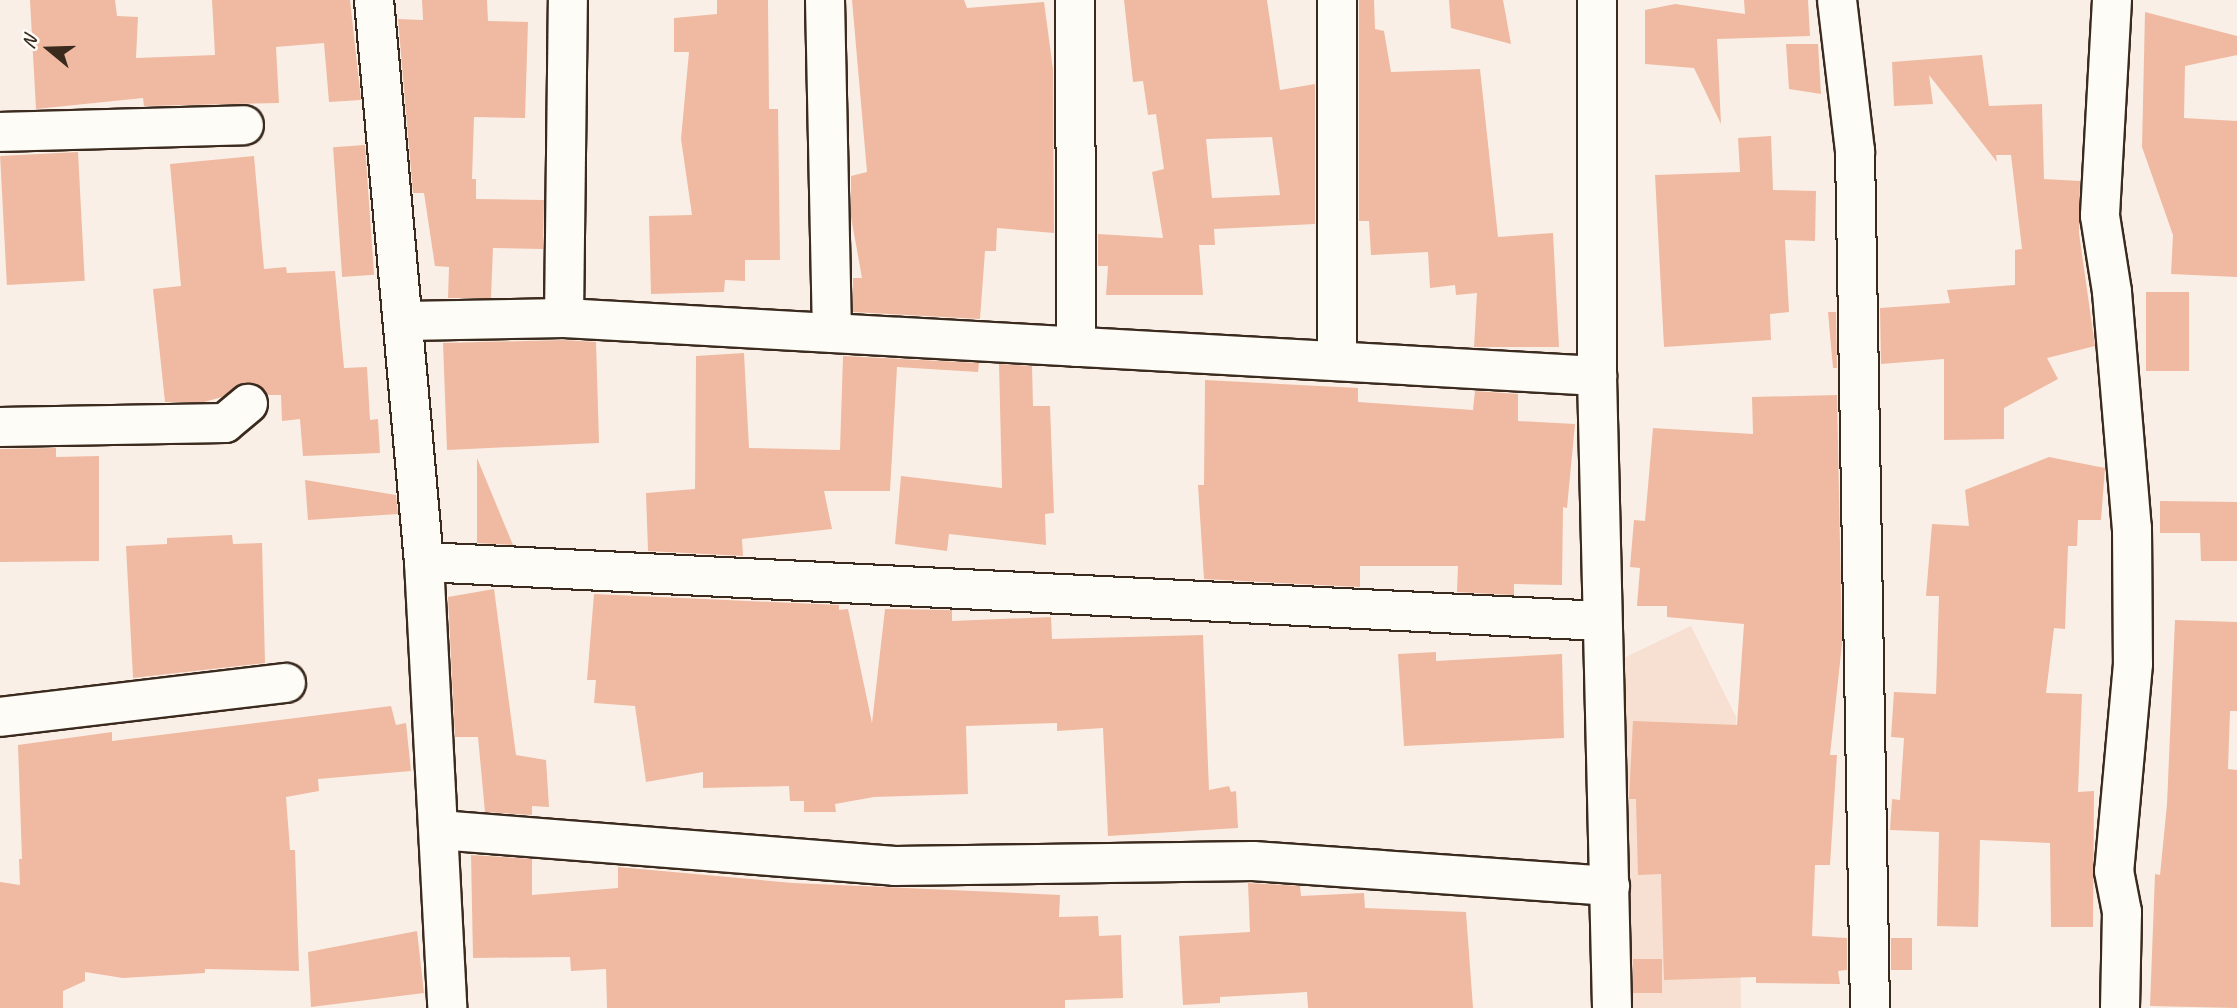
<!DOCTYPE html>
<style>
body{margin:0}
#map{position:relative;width:2237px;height:1008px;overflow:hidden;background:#faefe6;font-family:Caveat,sans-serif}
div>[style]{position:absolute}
.built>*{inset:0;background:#f7dfd1}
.building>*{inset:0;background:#efbaa1;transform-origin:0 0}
.roads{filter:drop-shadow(2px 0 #3b2a1e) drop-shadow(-2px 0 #3b2a1e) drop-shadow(0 2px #3b2a1e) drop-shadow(0 -2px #3b2a1e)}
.street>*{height:38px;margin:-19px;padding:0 19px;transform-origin:19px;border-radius:19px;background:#fdfcf7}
span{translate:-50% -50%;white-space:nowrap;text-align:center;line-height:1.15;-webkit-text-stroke:5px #fdfcf7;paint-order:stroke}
.north{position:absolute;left:14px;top:14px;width:70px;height:70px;-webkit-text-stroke:5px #fdfcf7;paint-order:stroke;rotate:289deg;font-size:19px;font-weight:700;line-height:28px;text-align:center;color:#3b2a1e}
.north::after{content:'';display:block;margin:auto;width:24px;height:32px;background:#3b2a1e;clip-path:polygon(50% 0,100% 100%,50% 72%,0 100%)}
</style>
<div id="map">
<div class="built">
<i style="clip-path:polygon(1691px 626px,1736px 717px,1741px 1008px,1618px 1008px,1615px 662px)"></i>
</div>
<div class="building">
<i style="clip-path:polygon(30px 0,115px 0,117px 16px,138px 17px,136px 58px,215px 55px,212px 0,350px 0,361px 100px,329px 102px,324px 43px,276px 47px,279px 103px,144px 106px,143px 98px,36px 109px)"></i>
<i style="clip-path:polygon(422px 0,487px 0,488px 21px,528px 22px,525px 118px,474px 117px,472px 179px,476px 179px,476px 199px,544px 200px,543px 249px,493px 248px,491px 298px,448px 298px,449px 267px,435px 266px,424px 193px,413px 193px,398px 19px,423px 20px)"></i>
<i style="clip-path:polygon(717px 0,768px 0,769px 109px,778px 109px,780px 260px,745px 260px,745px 281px,725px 280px,724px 292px,651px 294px,649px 216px,692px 215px,681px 139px,689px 52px,674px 52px,674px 18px,717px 14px)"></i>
<i style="clip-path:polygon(852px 0,964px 0,967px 8px,1044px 2px,1053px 69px,1054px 233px,997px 228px,996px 251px,985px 251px,980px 319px,853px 312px,853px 278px,862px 278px,851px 217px,851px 176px,867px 172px)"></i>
<i style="clip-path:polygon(evenodd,1124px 0,1267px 0,1280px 90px,1315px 84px,1315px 224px,1214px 229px,1215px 245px,1199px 245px,1203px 295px,1106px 295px,1108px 266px,1098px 266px,1098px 234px,1163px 238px,1152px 172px,1164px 169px,1156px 114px,1148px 115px,1143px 81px,1133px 82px,1124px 0,1272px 137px,1280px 195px,1212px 198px,1206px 139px,1272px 137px)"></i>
<i style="clip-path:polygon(1359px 0,1374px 0,1375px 29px,1384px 31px,1391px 72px,1480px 69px,1498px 237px,1553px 233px,1559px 347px,1474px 347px,1477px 293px,1456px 295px,1455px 285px,1430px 288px,1428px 252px,1371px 255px,1369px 221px,1359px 221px)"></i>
<i style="clip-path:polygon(1449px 0,1503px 0,1511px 44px,1451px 28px)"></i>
<i style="clip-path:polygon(1744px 0,1808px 0,1810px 36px,1717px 39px,1721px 124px,1694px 68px,1645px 64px,1645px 10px,1675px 4px,1745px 14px)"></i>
<i style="clip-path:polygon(2145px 12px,2237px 36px,2237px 55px,2185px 66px,2184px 118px,2237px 121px,2237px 277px,2171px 274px,2173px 235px,2142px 147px)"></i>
<i style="clip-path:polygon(1786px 44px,1818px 44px,1821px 94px,1789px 89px)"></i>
<i style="clip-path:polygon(1982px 55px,1989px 106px,2042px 104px,2044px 179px,2080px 181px,2079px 233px,2095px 346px,2047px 358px,2058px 379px,2004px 408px,2004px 439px,1944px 440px,1944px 359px,1881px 364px,1880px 308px,1950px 303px,1947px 290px,2015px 285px,2015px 250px,2022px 249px,2011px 155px,1996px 155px,1997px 162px,1929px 75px,1933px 104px,1894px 106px,1892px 62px)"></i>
<i style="clip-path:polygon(1771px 136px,1773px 190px,1816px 191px,1815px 241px,1785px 240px,1789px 312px,1770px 314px,1771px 340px,1664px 347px,1655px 175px,1740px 172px,1738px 138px)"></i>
<i style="left:365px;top:145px;width:130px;height:32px;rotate:86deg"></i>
<i style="left:78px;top:152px;width:129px;height:78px;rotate:87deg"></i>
<i style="clip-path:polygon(254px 156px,264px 269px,286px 267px,287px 273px,335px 271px,344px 368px,367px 367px,370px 420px,378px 419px,380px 453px,303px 456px,300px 419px,282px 421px,281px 395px,267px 395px,255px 383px,244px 383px,222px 397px,204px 402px,165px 402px,153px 289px,181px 286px,170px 164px)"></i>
<i style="left:2146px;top:292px;width:43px;height:79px"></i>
<i style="clip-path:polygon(1828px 312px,1836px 312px,1837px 368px,1833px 368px)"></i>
<i style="clip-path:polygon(564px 340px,596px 342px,599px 443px,447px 450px,443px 343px)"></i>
<i style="clip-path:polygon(744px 353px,749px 448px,840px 450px,843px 356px,979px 363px,978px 372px,897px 367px,890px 491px,824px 491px,832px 529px,742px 539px,743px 556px,648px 551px,646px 493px,695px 489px,696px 356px)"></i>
<i style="clip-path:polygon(999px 364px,1032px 366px,1033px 406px,1050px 406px,1054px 513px,1045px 514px,1046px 545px,949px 534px,947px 551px,895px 544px,901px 476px,1002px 488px)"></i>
<i style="clip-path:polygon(1205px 380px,1358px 388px,1358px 402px,1473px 410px,1475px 391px,1518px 394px,1518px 421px,1575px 424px,1567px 508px,1563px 507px,1562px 585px,1514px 584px,1514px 595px,1457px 592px,1458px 566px,1360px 566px,1360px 587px,1204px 579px,1198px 485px,1204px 485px)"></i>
<i style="clip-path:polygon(1837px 395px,1842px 644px,1830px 755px,1837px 755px,1830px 865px,1815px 865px,1812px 936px,1847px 938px,1847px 970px,1838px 971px,1840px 984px,1756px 983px,1756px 977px,1664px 980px,1661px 874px,1638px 875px,1636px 799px,1629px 799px,1633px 721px,1737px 725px,1744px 624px,1667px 617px,1667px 606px,1637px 606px,1640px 568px,1630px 567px,1634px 520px,1645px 521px,1653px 428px,1753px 434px,1752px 397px)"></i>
<i style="clip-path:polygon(56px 448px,56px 457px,99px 456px,99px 561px,0 562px,0 449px)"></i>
<i style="clip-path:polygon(2049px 457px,2105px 468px,2101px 520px,2078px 520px,2077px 546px,2068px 546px,2065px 629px,2054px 628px,2046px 693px,2082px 694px,2078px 792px,2094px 791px,2093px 927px,2051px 927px,2050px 843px,1980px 840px,1978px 927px,1937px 926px,1939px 832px,1890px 830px,1892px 799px,1900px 800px,1904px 738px,1891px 737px,1894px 692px,1936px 694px,1939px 596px,1926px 596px,1932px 524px,1969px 526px,1965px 490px)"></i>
<i style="clip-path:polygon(477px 458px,513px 545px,477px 543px)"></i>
<i style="clip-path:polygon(305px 480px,396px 495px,398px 514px,308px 520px)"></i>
<i style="clip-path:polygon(2160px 501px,2237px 502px,2237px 561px,2201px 561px,2200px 533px,2160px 533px)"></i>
<i style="clip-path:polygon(232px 535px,233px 544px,262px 543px,265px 663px,133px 678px,126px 546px,167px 544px,167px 538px)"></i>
<i style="clip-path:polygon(494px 589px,516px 755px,546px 760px,549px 807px,532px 806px,532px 815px,485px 812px,478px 737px,455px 737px,448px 597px)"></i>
<i style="clip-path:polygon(594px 594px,839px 605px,839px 610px,848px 609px,872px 723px,885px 609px,952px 610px,952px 621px,1051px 617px,1052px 639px,1203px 635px,1209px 790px,1229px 786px,1231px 792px,1236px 791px,1238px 828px,1108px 836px,1103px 728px,1057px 731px,1057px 723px,966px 726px,968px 794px,874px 797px,835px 804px,836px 812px,804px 812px,804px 801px,790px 801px,789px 786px,703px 788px,703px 772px,646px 782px,635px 706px,594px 703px,596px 680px,587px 680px)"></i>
<i style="clip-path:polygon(2175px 620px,2237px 622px,2237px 711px,2230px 711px,2228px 769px,2237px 770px,2237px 1008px,2150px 1006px,2155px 874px,2160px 875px,2167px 804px)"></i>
<i style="clip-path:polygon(1436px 652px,1436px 661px,1562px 654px,1564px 738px,1404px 746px,1398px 654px)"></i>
<i style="clip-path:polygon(391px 706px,396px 725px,406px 723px,411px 771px,318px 779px,319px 791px,286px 797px,290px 850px,295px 850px,299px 971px,205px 969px,205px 973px,123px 978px,85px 972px,85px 981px,63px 991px,63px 1008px,0 1008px,0 882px,20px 885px,19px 859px,22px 859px,18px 745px,112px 732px,112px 741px)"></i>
<i style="clip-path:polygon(471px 855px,532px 859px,532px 895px,618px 888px,618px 867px,793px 883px,1060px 895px,1059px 917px,1098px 916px,1099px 936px,1121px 935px,1123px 998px,1065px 1000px,1065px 1008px,607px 1008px,606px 969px,571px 971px,570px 957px,473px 958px)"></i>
<i style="clip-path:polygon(1248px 883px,1300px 886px,1301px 896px,1364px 893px,1365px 908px,1466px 912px,1473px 1008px,1308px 1008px,1307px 992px,1220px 997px,1220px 1003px,1183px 1005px,1179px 936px,1250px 932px)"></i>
<i style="clip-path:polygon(417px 931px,424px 993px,311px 1007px,308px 952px)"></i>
<i style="left:1891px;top:938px;width:21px;height:32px"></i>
<i style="left:1633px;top:959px;width:29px;height:34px"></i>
</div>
<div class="roads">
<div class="street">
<i style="left:374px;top:0;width:564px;rotate:84.92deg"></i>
<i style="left:424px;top:562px;width:447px;rotate:87deg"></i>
<i style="left:825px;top:0;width:333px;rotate:88.8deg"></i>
<i style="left:1075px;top:0;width:347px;rotate:89.8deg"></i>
<i style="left:1597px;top:0;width:376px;rotate:90deg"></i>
<i style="left:1597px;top:376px;width:632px;rotate:88.64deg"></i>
<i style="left:1837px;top:0;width:152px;rotate:83.2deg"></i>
<i style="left:1855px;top:151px;width:857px;rotate:89deg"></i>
<i style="left:2112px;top:0;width:216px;rotate:93.2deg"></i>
<i style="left:2100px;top:216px;width:77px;rotate:81deg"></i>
<i style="left:2112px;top:292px;width:237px;rotate:85.2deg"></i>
<i style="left:2132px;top:528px;width:136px;rotate:89.6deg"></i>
<i style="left:2133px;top:664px;width:208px;rotate:95.2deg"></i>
<i style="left:2114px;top:871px;width:42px;rotate:79deg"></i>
<i style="left:2122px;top:912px;width:96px;rotate:91.2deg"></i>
<i style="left:0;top:132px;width:244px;rotate:-1.6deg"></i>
<i style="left:564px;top:318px;width:318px;rotate:-89.3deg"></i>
<i style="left:406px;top:321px;width:158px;rotate:-1.1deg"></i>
<i style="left:564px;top:318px;width:1035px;rotate:3.21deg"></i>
<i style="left:1337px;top:361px;width:361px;rotate:-90deg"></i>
<i style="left:0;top:427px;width:225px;rotate:-1deg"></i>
<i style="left:225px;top:423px;width:30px;rotate:-40deg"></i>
<i style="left:424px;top:562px;width:1179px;rotate:2.87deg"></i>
<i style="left:0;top:717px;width:288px;rotate:-6.8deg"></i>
<i style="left:439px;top:830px;width:457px;rotate:4.5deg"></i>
<i style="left:895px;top:866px;width:358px;rotate:-0.8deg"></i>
<i style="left:1253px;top:861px;width:358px;rotate:4deg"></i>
</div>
</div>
<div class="north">N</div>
</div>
